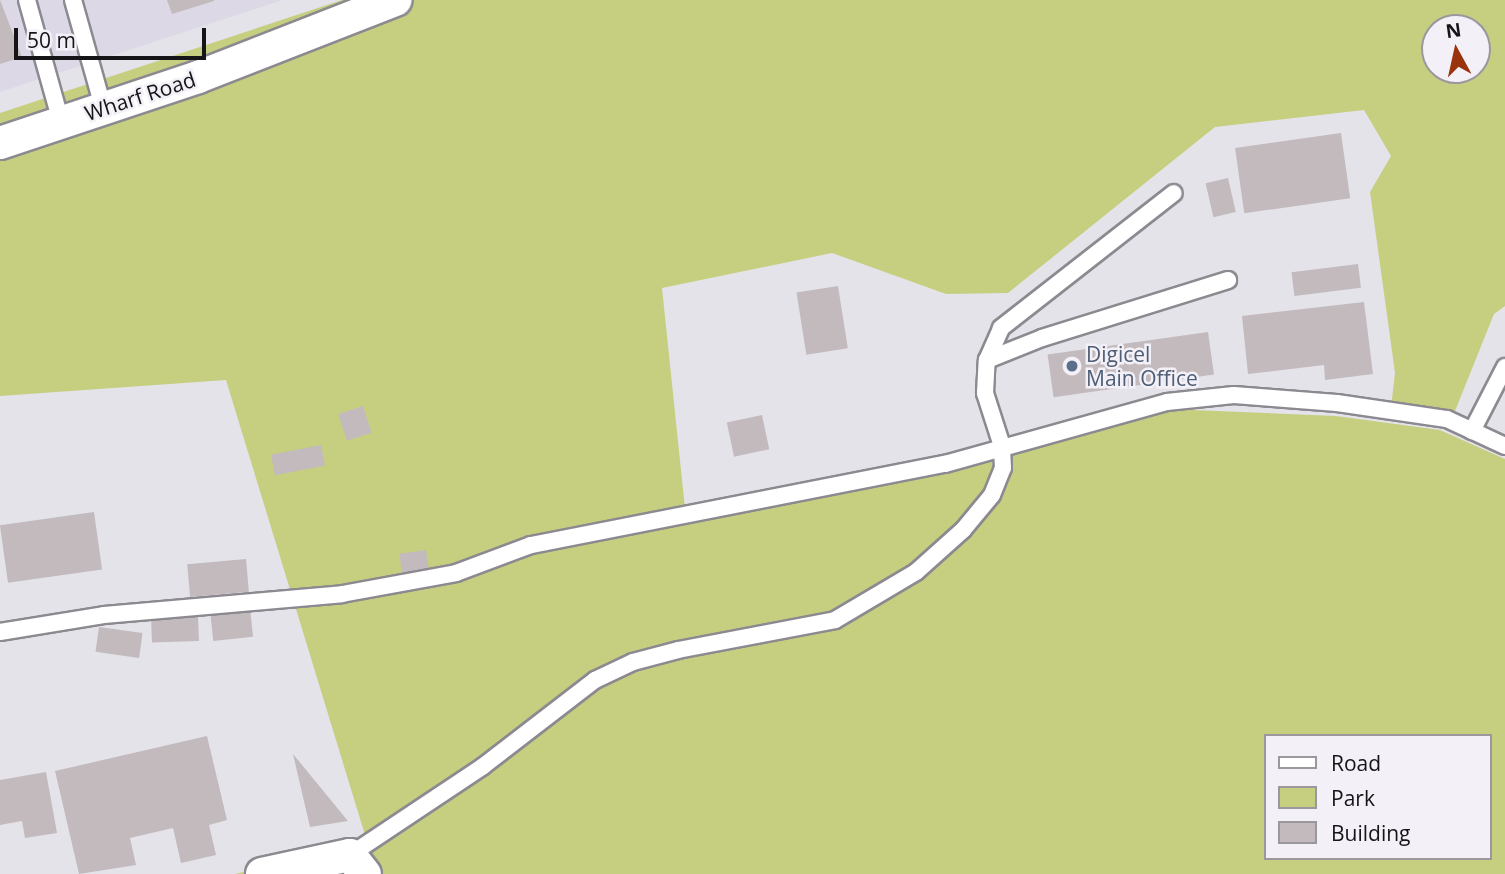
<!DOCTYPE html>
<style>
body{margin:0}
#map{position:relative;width:1505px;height:874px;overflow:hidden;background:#e5e3ea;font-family:"Open Sans",sans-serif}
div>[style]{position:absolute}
.built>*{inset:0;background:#ddd8e6}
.green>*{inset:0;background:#c6cf80}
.building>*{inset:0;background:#c2babd;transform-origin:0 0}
.roads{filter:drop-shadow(2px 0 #8c8a90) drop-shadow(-2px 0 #8c8a90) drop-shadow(0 2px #8c8a90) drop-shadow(0 -2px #8c8a90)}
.service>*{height:16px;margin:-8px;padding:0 8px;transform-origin:8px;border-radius:8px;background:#fff}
.minor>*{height:32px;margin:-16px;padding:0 16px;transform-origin:16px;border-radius:16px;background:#fff}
.dots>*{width:19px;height:19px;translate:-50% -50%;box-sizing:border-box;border:4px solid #f3f0f7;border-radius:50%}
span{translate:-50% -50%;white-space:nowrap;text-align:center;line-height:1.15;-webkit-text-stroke:5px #f3f0f7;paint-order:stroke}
.street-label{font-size:21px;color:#151417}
.service-label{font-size:21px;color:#4e5e75}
.left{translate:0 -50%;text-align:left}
.legend{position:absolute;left:1264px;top:734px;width:228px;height:126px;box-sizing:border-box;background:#f3f0f7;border:2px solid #9a989d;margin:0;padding:9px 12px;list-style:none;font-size:21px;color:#151417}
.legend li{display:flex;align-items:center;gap:14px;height:35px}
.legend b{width:35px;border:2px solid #9a989d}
.north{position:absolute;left:1421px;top:14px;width:70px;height:70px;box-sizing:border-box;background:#f3f0f7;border:2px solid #9a989d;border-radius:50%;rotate:352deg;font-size:19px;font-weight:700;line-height:28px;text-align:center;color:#151417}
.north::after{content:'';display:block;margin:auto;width:24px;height:32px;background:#99330d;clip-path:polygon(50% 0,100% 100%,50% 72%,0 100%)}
.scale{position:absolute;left:14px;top:28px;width:192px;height:32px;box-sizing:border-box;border:4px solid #151417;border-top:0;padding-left:9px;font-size:21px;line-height:24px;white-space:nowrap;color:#151417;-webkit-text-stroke:5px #f3f0f7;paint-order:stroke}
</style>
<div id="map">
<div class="built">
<i style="clip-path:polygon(0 0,283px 0,0 92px)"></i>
</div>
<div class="green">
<i style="clip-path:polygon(evenodd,342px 0,1505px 0,1505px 306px,1494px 314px,1453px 416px,1391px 407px,1395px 373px,1370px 192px,1391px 156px,1364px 110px,1215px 127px,1008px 293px,946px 294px,832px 253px,662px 288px,686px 518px,1169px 409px,1336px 416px,1440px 430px,1505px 459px,1505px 874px,235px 874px,326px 852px,365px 835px,226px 380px,0 396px,0 113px,342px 0,1435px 28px,1477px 28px,1477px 70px,1435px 70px,1435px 28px,342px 0,1265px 736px,1489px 736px,1489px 858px,1265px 858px,1265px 736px)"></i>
</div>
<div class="building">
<i style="clip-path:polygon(0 0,22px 57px,0 64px)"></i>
<i style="clip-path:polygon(167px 0,214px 0,214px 1px,172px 14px)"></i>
<i style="left:1341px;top:133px;width:66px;height:107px;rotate:82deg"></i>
<i style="left:1228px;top:178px;width:35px;height:23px;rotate:77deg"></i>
<i style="left:1358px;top:264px;width:24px;height:67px;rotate:83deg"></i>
<i style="left:838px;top:286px;width:63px;height:42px;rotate:81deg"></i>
<i style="clip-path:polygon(1364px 302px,1373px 374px,1325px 380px,1324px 365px,1248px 374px,1242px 316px)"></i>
<i style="left:1208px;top:332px;width:43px;height:162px;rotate:82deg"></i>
<i style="left:363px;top:406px;width:28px;height:26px;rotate:72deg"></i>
<i style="left:762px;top:415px;width:35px;height:36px;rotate:78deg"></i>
<i style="left:321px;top:445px;width:21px;height:51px;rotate:79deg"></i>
<i style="left:94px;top:512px;width:58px;height:95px;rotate:82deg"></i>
<i style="left:426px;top:550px;width:22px;height:27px;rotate:82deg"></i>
<i style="left:246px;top:559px;width:33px;height:59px;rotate:85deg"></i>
<i style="left:250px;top:608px;width:29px;height:40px;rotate:84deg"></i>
<i style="left:198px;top:615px;width:26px;height:47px;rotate:88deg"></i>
<i style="left:99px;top:627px;width:44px;height:25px;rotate:8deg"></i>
<i style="clip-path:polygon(207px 736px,227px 820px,209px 825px,216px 855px,181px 863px,173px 828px,130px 838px,136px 865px,79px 874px,55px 771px)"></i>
<i style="clip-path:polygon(293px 754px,348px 821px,310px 827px)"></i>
<i style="clip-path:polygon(46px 772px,57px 833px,25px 838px,22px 821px,0 825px,0 780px)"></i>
</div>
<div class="roads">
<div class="service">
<i style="left:27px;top:0;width:127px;rotate:74.4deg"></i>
<i style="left:73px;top:0;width:111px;rotate:74.3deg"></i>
<i style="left:987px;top:360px;width:59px;rotate:-21.8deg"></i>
<i style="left:1042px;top:338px;width:195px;rotate:-17.3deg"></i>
<i style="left:1472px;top:431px;width:72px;rotate:-62.7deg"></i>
<i style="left:0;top:632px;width:105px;rotate:-9.3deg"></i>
<i style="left:104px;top:615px;width:239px;rotate:-5deg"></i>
<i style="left:342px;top:594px;width:116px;rotate:-10.4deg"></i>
<i style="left:456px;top:573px;width:80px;rotate:-20.5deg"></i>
<i style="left:531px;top:545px;width:422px;rotate:-11.1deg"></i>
<i style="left:945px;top:464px;width:230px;rotate:-15.6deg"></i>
<i style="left:1167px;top:402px;width:67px;rotate:-6deg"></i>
<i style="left:1234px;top:395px;width:103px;rotate:4.4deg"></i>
<i style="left:1337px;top:403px;width:111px;rotate:8.3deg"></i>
<i style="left:1447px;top:419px;width:64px;rotate:25deg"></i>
<i style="left:350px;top:855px;width:159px;rotate:-33.7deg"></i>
<i style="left:482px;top:767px;width:143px;rotate:-37.6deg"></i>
<i style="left:595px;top:680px;width:42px;rotate:-25.3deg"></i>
<i style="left:633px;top:662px;width:47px;rotate:-14.9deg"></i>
<i style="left:678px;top:650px;width:160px;rotate:-10.8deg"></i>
<i style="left:835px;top:620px;width:94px;rotate:-30.7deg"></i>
<i style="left:916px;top:572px;width:63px;rotate:-41.8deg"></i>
<i style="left:963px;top:530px;width:45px;rotate:-50.4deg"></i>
<i style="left:992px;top:495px;width:29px;rotate:-68deg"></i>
<i style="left:1003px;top:468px;width:22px;rotate:-93deg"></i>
<i style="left:1002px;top:446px;width:56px;rotate:-107.8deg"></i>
<i style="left:985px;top:393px;width:33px;rotate:-87deg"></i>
<i style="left:987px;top:360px;width:35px;rotate:-66deg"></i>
<i style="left:1001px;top:328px;width:219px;rotate:-38deg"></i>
</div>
<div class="minor">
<i style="left:0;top:143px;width:209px;rotate:-18.4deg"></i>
<i style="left:198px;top:77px;width:212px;rotate:-21.3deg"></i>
<i style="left:262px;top:874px;width:90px;rotate:-12.2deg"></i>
<i style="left:350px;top:855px;width:24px;rotate:52deg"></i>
</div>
</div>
<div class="dots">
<i style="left:1072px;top:366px;background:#5c6f8a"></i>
</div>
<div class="street-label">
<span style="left:140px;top:96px;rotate:-18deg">Wharf Road</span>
</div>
<div class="service-label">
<span class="left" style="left:1086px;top:366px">Digicel<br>Main Office</span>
</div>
<ul class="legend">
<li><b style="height:9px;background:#fff"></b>Road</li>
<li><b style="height:19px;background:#c6cf80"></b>Park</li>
<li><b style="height:19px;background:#c2babd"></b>Building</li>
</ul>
<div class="north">N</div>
<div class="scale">50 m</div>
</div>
